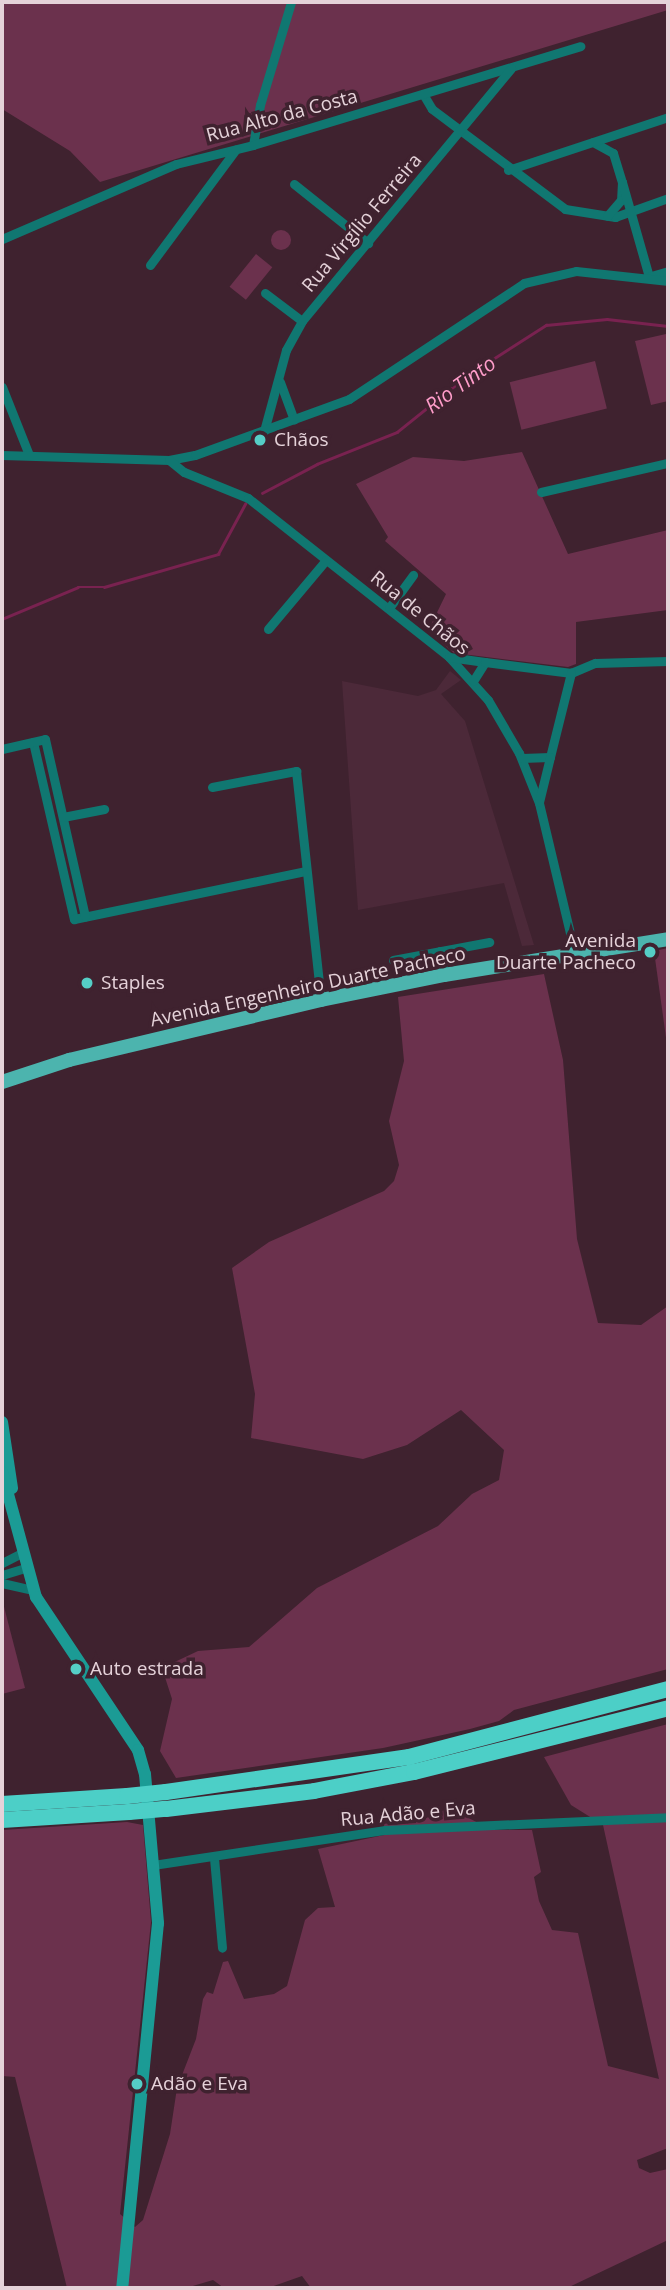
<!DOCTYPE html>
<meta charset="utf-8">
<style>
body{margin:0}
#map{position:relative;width:670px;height:2290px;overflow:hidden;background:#3f222f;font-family:"Open Sans",sans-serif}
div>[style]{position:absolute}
.built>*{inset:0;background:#4c2939}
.green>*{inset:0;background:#6b314d;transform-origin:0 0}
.round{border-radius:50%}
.stream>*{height:2.5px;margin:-1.25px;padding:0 1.25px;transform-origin:1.25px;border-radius:1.25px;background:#792250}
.street>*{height:9px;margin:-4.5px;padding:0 4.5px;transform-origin:4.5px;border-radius:4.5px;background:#107771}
.secondary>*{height:12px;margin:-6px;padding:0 6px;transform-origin:6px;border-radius:6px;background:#1b9b95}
.primary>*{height:14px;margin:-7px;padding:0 7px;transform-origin:7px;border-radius:7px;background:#4cb4ae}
.highway>*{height:16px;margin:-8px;padding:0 8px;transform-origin:8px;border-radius:8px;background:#4ccfc7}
.highway-bridge>*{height:16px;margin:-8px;padding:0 8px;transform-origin:8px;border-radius:8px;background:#4ccfc7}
.dots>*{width:19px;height:19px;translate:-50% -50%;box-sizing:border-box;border:4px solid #3f222f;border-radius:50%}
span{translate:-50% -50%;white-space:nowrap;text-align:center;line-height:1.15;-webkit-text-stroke:7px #3f222f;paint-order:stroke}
.street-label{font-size:19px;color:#e5d2d9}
.poi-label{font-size:19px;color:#e5d2d9}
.left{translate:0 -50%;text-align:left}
.right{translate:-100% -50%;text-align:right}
.water-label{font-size:21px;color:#fe9cc9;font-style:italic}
.frame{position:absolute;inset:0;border:4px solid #e5d2d9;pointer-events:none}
</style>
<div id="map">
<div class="built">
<i style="clip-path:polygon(450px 671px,461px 680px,441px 694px,465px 721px,534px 945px,522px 946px,504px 883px,358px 910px,342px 681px,418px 696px,436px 690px)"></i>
</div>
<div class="green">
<i style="clip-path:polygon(2px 2px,668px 2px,668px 10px,100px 182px,70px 151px,2px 109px)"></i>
<i class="round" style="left:271px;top:230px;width:20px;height:20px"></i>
<i style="left:256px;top:254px;width:21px;height:42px;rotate:39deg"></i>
<i style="clip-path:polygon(666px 334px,668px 401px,651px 405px,635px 341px)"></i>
<i style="left:595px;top:361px;width:49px;height:88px;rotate:76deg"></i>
<i style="clip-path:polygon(522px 452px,568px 554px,668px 530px,668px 610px,576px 622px,576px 664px,568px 667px,454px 653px,428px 631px,446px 594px,385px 541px,388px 537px,356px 484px,413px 457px,464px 461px)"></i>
<i style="clip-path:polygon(668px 948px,668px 1052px,654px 951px)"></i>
<i style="clip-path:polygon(544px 974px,563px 1060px,577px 1239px,598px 1323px,641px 1325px,668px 1306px,668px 1669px,514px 1710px,499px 1721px,470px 1729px,383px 1748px,176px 1778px,160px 1751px,172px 1699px,162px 1668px,198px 1651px,249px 1647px,317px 1588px,438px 1526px,472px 1494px,499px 1480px,504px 1450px,461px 1410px,407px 1445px,363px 1459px,251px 1438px,255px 1394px,232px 1268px,269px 1242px,384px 1191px,394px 1181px,399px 1165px,389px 1121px,404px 1061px,398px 997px)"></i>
<i style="clip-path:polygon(2px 1599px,25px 1688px,2px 1694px)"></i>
<i style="clip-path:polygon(668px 1724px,668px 2148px,637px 2160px,639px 2168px,650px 2173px,668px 2169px,668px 2240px,567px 2288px,311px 2288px,302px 2276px,268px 2288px,224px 2288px,213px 2280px,186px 2288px,67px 2288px,15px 2077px,2px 2076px,2px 1830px,127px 1822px,143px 1825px,151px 1922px,120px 2214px,135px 2227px,143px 2220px,170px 2134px,177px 2088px,196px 2039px,203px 1999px,207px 1992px,213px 1994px,223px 1962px,228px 1961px,244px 1999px,274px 1994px,287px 1986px,305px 1920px,318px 1908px,335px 1907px,318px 1849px,389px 1834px,383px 1824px,424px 1819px,449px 1808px,492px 1830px,532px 1830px,541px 1872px,534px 1877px,539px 1901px,552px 1930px,578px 1933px,608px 2066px,659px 2079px,603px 1825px,571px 1805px,544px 1757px)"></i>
</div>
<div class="stream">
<i style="left:262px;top:493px;width:62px;rotate:-27.8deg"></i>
<i style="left:317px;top:464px;width:86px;rotate:-21.8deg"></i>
<i style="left:397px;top:432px;width:91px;rotate:-38.8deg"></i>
<i style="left:468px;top:375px;width:93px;rotate:-32.7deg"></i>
<i style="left:546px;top:325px;width:61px;rotate:-5.6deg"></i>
<i style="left:607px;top:319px;width:61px;rotate:6.5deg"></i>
<i style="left:2px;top:619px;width:82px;rotate:-22.8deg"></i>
<i style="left:78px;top:587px;width:26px"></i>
<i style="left:104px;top:587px;width:119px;rotate:-16.1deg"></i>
<i style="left:218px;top:554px;width:57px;rotate:-61.6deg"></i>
</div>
<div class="street">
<i style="left:423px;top:94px;width:17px;rotate:59deg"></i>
<i style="left:432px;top:109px;width:166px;rotate:36.9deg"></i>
<i style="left:565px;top:209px;width:51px;rotate:9.1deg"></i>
<i style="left:615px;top:217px;width:56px;rotate:-19.7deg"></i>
<i style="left:593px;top:142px;width:23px;rotate:29deg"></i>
<i style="left:613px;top:153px;width:30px;rotate:73deg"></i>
<i style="left:622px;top:182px;width:18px;rotate:93deg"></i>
<i style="left:621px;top:200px;width:21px;rotate:131deg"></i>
<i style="left:253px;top:145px;width:41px;rotate:-80.1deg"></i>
<i style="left:260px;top:105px;width:108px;rotate:-73.2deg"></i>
<i style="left:508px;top:170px;width:169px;rotate:-18.3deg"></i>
<i style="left:622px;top:182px;width:99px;rotate:74.1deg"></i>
<i style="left:294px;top:184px;width:95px;rotate:38.6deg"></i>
<i style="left:2px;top:239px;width:189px;rotate:-23.3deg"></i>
<i style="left:176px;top:164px;width:79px;rotate:-13.9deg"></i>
<i style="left:253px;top:145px;width:342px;rotate:-16.8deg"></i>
<i style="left:150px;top:265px;width:144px;rotate:-53.4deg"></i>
<i style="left:651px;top:276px;width:18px;rotate:-16deg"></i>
<i style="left:265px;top:293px;width:46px;rotate:37.1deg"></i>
<i style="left:280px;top:382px;width:40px;rotate:69.8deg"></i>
<i style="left:2px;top:387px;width:73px;rotate:68.3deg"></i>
<i style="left:264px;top:431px;width:84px;rotate:-74.8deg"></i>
<i style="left:286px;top:350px;width:33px;rotate:-61deg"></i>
<i style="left:302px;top:321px;width:328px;rotate:-50.4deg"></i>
<i style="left:2px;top:455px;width:167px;rotate:1.7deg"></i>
<i style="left:169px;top:460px;width:26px;rotate:-11deg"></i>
<i style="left:195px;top:455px;width:164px;rotate:-20deg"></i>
<i style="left:349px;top:399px;width:210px;rotate:-33.5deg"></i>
<i style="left:524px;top:283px;width:53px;rotate:-13deg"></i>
<i style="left:576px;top:271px;width:93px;rotate:6.2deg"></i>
<i style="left:169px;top:460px;width:19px;rotate:39deg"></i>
<i style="left:184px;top:472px;width:69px;rotate:22.1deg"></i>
<i style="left:248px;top:498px;width:256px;rotate:38.3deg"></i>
<i style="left:449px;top:657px;width:58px;rotate:47.8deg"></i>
<i style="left:488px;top:700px;width:61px;rotate:59.7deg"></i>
<i style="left:519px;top:753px;width:54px;rotate:68.2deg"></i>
<i style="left:539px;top:803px;width:155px;rotate:76.6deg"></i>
<i style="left:541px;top:492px;width:130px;rotate:-12.9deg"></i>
<i style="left:389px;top:608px;width:41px;rotate:-54deg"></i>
<i style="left:268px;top:629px;width:90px;rotate:-50deg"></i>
<i style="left:449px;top:657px;width:36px;rotate:8deg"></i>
<i style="left:485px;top:662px;width:22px;rotate:122deg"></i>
<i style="left:485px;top:662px;width:87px;rotate:7.3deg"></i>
<i style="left:571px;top:673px;width:26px;rotate:-23deg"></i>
<i style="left:595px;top:663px;width:73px;rotate:-1.6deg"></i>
<i style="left:33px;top:742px;width:182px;rotate:77deg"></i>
<i style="left:74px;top:919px;width:237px;rotate:-11.7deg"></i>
<i style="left:2px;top:749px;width:44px;rotate:-13.1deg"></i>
<i style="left:45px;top:739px;width:182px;rotate:77.3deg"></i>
<i style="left:550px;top:757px;width:87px;rotate:-76deg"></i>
<i style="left:522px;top:758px;width:28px;rotate:-2deg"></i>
<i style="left:550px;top:757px;width:46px;rotate:103.7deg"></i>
<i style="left:212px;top:787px;width:86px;rotate:-10.8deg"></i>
<i style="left:296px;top:771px;width:230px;rotate:83.8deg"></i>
<i style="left:63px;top:817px;width:42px;rotate:-11deg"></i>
<i style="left:440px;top:951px;width:24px;rotate:81deg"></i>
<i style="left:393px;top:960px;width:98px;rotate:-10.6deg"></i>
<i style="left:2px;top:1563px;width:22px;rotate:-27deg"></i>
<i style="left:2px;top:1575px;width:24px;rotate:-17deg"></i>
<i style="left:2px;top:1583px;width:32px;rotate:13deg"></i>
<i style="left:214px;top:1858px;width:90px;rotate:84.9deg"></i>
<i style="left:153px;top:1865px;width:235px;rotate:-8.6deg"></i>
<i style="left:385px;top:1830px;width:283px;rotate:-2.6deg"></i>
</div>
<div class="secondary">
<i style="left:2px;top:1422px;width:67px;rotate:81.4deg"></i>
<i style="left:2px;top:1472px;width:130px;rotate:74.8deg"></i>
<i style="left:36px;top:1597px;width:184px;rotate:56.3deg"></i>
<i style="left:138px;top:1750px;width:25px;rotate:74deg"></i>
<i style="left:145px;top:1774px;width:150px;rotate:85deg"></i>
<i style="left:158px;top:1923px;width:367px;rotate:95.6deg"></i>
</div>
<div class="primary">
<i style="left:2px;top:1082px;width:71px;rotate:-18.2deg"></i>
<i style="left:69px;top:1060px;width:259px;rotate:-13.4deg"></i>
<i style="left:321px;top:1000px;width:126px;rotate:-11.5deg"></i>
<i style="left:444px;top:975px;width:227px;rotate:-9.1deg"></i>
</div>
<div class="highway">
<i style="left:166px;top:1792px;width:246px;rotate:-8.2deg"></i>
<i style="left:409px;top:1757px;width:268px;rotate:-14.7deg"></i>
<i style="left:2px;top:1804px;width:125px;rotate:-3.7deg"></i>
<i style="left:166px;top:1809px;width:149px;rotate:-6.9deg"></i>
<i style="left:314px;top:1791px;width:102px;rotate:-10.8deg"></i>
<i style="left:414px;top:1772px;width:262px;rotate:-14.1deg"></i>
<i style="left:2px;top:1820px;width:127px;rotate:-3.6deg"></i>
</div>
<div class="highway-bridge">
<i style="left:127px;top:1796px;width:39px;rotate:-6deg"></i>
<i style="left:129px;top:1812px;width:37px;rotate:-5deg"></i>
</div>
<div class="dots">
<i style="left:260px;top:440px;background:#55cec6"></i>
<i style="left:650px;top:952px;background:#55cec6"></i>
<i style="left:87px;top:983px;background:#55cec6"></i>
<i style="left:76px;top:1669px;background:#55cec6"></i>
<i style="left:137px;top:2084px;background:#55cec6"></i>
</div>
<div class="street-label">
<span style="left:282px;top:116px;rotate:-15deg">Rua Alto da Costa</span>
<span style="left:362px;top:223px;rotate:-50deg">Rua Virgílio Ferreira</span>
<span style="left:420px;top:613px;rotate:39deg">Rua de Chãos</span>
<span style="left:308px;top:987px;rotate:-12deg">Avenida Engenheiro Duarte Pacheco</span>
<span style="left:408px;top:1814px;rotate:-5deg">Rua Adão e Eva</span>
</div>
<div class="poi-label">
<span class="left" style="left:274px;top:440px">Chãos</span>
<span class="right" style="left:636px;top:952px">Avenida<br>Duarte Pacheco</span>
<span class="left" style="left:101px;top:983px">Staples</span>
<span class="left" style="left:90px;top:1669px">Auto estrada</span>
<span class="left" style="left:151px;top:2084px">Adão e Eva</span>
</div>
<div class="water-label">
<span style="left:460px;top:384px;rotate:-36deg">Rio Tinto</span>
</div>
<div class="frame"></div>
</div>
